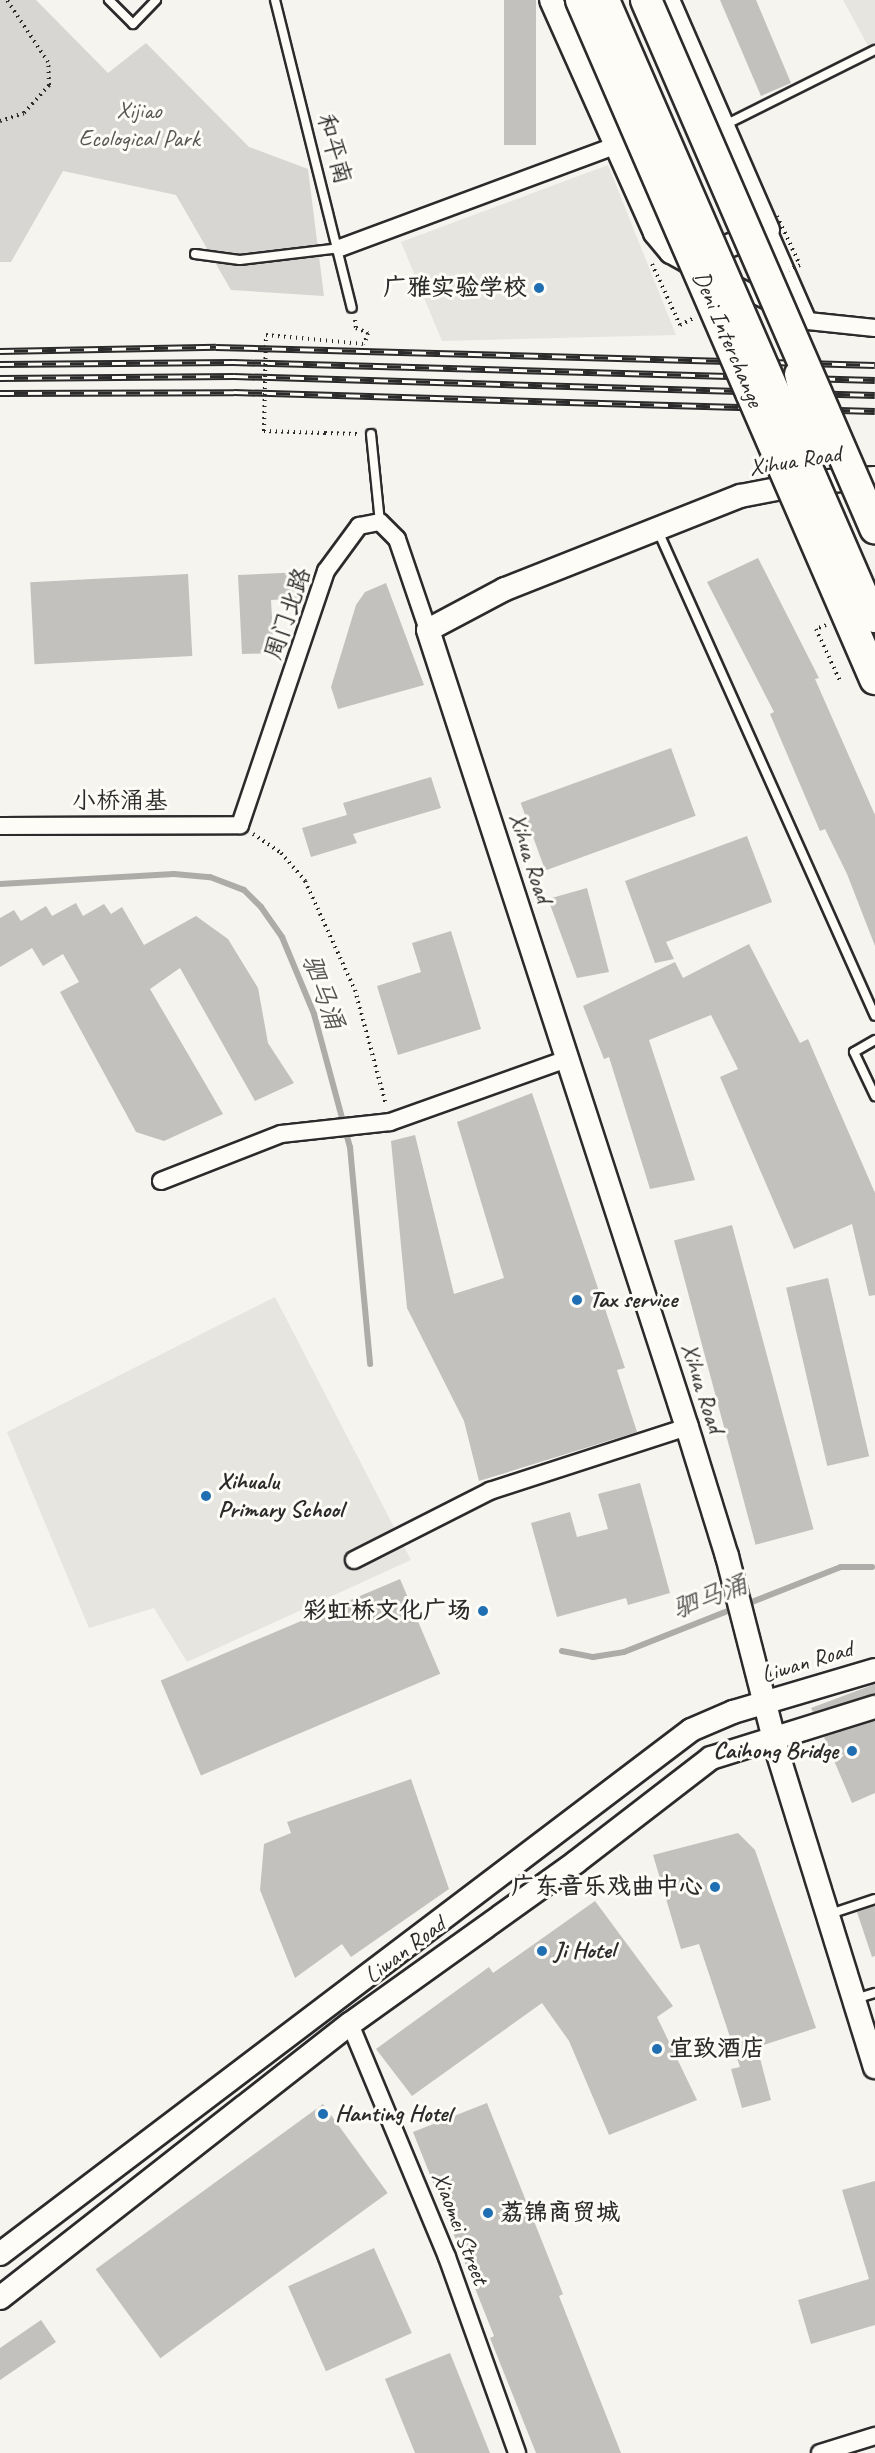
<!DOCTYPE html>
<meta charset="utf-8">
<style>
body{margin:0}
#map{position:relative;width:875px;height:2453px;overflow:hidden;background:#f5f4ef;font-family:Caveat,"LXGW WenKai TC",sans-serif}
div>[style]{position:absolute}
.built>*{inset:0;background:#e6e5e0}
.green>*{inset:0;background:#d7d6d2}
.stream>*{height:6px;margin:-3px;padding:0 3px;transform-origin:3px;border-radius:3px;background:#adaca9}
.building>*{inset:0;background:#c2c1be;transform-origin:0 0}
.path>*{height:4px;margin-top:-2px;transform-origin:0;background:repeating-linear-gradient(90deg,#2b2b2b 0 1.5px,transparent 0 6px)}
.roads{filter:drop-shadow(2px 0 #2b2b2b) drop-shadow(-2px 0 #2b2b2b) drop-shadow(0 2px #2b2b2b) drop-shadow(0 -2px #2b2b2b)}
.lane>*{height:8px;margin:-4px;padding:0 4px;transform-origin:4px;border-radius:4px;background:#fdfcf7}
.street>*{height:16px;margin:-8px;padding:0 8px;transform-origin:8px;border-radius:8px;background:#fdfcf7}
.secondary>*{height:22px;margin:-11px;padding:0 11px;transform-origin:11px;border-radius:11px;background:#fdfcf7}
.rail>*{height:7px;margin-top:-3.5px;transform-origin:0;background:repeating-linear-gradient(90deg,#fdfcf7 0 14px,#2b2b2b 0 28px);box-sizing:border-box;border-block:2px solid #2b2b2b}
.path-bridge>*{height:4px;margin-top:-2px;transform-origin:0;background:repeating-linear-gradient(90deg,#2b2b2b 0 1.5px,transparent 0 6px)}
.bridges{filter:drop-shadow(2px 0 #2b2b2b) drop-shadow(-2px 0 #2b2b2b) drop-shadow(0 2px #2b2b2b) drop-shadow(0 -2px #2b2b2b)}
.primary-bridge>*{height:26px;margin:-13px;padding:0 13px;transform-origin:13px;border-radius:13px;background:#fdfcf7}
.highway-bridge>*{height:30px;margin:-15px;padding:0 15px;transform-origin:15px;border-radius:15px;background:#fdfcf7}
.dots>*{width:16px;height:16px;translate:-50% -50%;box-sizing:border-box;border:3px solid #fdfcf7;border-radius:50%}
span{translate:-50% -50%;white-space:nowrap;text-align:center;line-height:1.15;-webkit-text-stroke:6px #fdfcf7;paint-order:stroke}
.park-label{font-size:24px;color:#565655}
.street-label{font-size:24px;color:#2b2b2b}
.poi-label{font-size:24px;color:#2b2b2b;font-weight:700}
.right{translate:-100% -50%;text-align:right}
.left{translate:0 -50%;text-align:left}
.water-label{font-size:26px;color:#585857;font-style:italic}
</style>
<div id="map">
<div class="built">
<i style="clip-path:polygon(843px 0,875px 0,875px 55px,872px 53px)"></i>
<i style="clip-path:polygon(608px 165px,676px 335px,442px 341px,401px 242px)"></i>
<i style="clip-path:polygon(275px 1297px,411px 1560px,187px 1662px,154px 1608px,89px 1628px,7px 1432px)"></i>
</div>
<div class="green">
<i style="clip-path:polygon(0 0,36px 0,108px 73px,146px 43px,249px 147px,308px 169px,324px 296px,231px 290px,176px 195px,63px 171px,11px 262px,0 262px)"></i>
</div>
<div class="stream">
<i style="left:0;top:884px;width:174px;rotate:-3.3deg"></i>
<i style="left:174px;top:874px;width:36px;rotate:5deg"></i>
<i style="left:210px;top:877px;width:36px;rotate:21deg"></i>
<i style="left:244px;top:890px;width:24px;rotate:45deg"></i>
<i style="left:261px;top:907px;width:37px;rotate:55deg"></i>
<i style="left:282px;top:937px;width:83px;rotate:67.4deg"></i>
<i style="left:314px;top:1014px;width:138px;rotate:74.9deg"></i>
<i style="left:350px;top:1147px;width:218px;rotate:84.7deg"></i>
<i style="left:744px;top:1605px;width:104px;rotate:-21.4deg"></i>
<i style="left:841px;top:1567px;width:31px"></i>
<i style="left:562px;top:1651px;width:32px;rotate:11deg"></i>
<i style="left:593px;top:1657px;width:31px;rotate:-9deg"></i>
<i style="left:624px;top:1652px;width:119px;rotate:-21.6deg"></i>
</div>
<div class="building">
<i style="left:504px;top:0;width:32px;height:145px"></i>
<i style="clip-path:polygon(720px 0,756px 0,791px 83px,761px 96px)"></i>
<i style="clip-path:polygon(758px 558px,819px 678px,815px 679px,875px 815px,875px 946px,847px 874px,825px 829px,820px 831px,799px 782px,770px 714px,774px 712px,707px 582px)"></i>
<i style="clip-path:polygon(304px 572px,305px 598px,271px 600px,274px 653px,242px 654px,238px 575px)"></i>
<i style="left:188px;top:574px;width:82px;height:158px;rotate:87deg"></i>
<i style="clip-path:polygon(386px 583px,424px 685px,338px 709px,331px 687px,356px 605px,365px 592px)"></i>
<i style="left:671px;top:748px;width:72px;height:160px;rotate:70deg"></i>
<i style="clip-path:polygon(431px 777px,441px 808px,353px 834px,357px 843px,311px 857px,302px 828px,347px 815px,343px 803px)"></i>
<i style="clip-path:polygon(747px 836px,772px 902px,666px 942px,674px 959px,655px 963px,625px 881px)"></i>
<i style="clip-path:polygon(587px 888px,609px 972px,577px 978px,548px 899px)"></i>
<i style="clip-path:polygon(76px 903px,83px 916px,104px 904px,111px 914px,122px 907px,144px 945px,196px 916px,228px 939px,258px 988px,268px 1043px,294px 1083px,255px 1101px,180px 968px,150px 989px,223px 1114px,164px 1141px,136px 1132px,60px 992px,79px 982px,63px 954px,43px 966px,32px 948px,0 967px,0 918px,14px 910px,21px 921px,46px 906px,52px 916px)"></i>
<i style="clip-path:polygon(451px 931px,481px 1029px,398px 1055px,377px 986px,421px 972px,412px 943px)"></i>
<i style="clip-path:polygon(749px 944px,800px 1043px,808px 1039px,875px 1193px,875px 1295px,869px 1296px,852px 1224px,794px 1249px,720px 1077px,738px 1069px,711px 1015px,649px 1040px,695px 1180px,650px 1189px,609px 1057px,604px 1059px,583px 1006px,675px 962px,683px 978px)"></i>
<i style="clip-path:polygon(532px 1093px,625px 1368px,617px 1370px,637px 1432px,479px 1481px,464px 1421px,407px 1308px,391px 1141px,415px 1135px,454px 1294px,504px 1278px,457px 1122px)"></i>
<i style="left:732px;top:1225px;width:315px;height:60px;rotate:75deg"></i>
<i style="left:828px;top:1278px;width:183px;height:43px;rotate:77deg"></i>
<i style="clip-path:polygon(640px 1483px,670px 1593px,628px 1605px,626px 1598px,557px 1617px,531px 1523px,570px 1512px,577px 1537px,608px 1529px,598px 1494px)"></i>
<i style="left:400px;top:1579px;width:103px;height:260px;rotate:67deg"></i>
<i style="clip-path:polygon(875px 1684px,875px 1694px,813px 1712px,811px 1708px)"></i>
<i style="clip-path:polygon(875px 1721px,875px 1793px,852px 1803px,824px 1737px)"></i>
<i style="clip-path:polygon(411px 1779px,449px 1889px,351px 1957px,342px 1944px,295px 1978px,260px 1890px,264px 1844px,291px 1833px,287px 1822px)"></i>
<i style="clip-path:polygon(738px 1833px,755px 1850px,816px 2028px,757px 2047px,771px 2100px,742px 2108px,731px 2069px,740px 2067px,699px 1944px,681px 1949px,653px 1855px)"></i>
<i style="clip-path:polygon(595px 1901px,673px 2006px,657px 2017px,697px 2100px,609px 2135px,569px 2041px,542px 2003px,412px 2096px,376px 2049px,489px 1967px,493px 1973px)"></i>
<i style="clip-path:polygon(875px 1906px,875px 1956px,872px 1957px,857px 1912px)"></i>
<i style="clip-path:polygon(487px 2103px,563px 2294px,559px 2296px,621px 2453px,536px 2453px,490px 2338px,494px 2336px,413px 2132px)"></i>
<i style="left:323px;top:2104px;width:110px;height:281px;rotate:54deg"></i>
<i style="clip-path:polygon(875px 2181px,875px 2325px,811px 2344px,798px 2300px,869px 2279px,842px 2190px)"></i>
<i style="left:374px;top:2248px;width:93px;height:94px;rotate:66deg"></i>
<i style="clip-path:polygon(41px 2320px,56px 2342px,0 2380px,0 2348px)"></i>
<i style="clip-path:polygon(450px 2353px,490px 2453px,415px 2453px,385px 2379px)"></i>
</div>
<div class="path">
<i style="left:0;top:121px;width:25px;rotate:-18deg"></i>
<i style="left:24px;top:113px;width:38px;rotate:-48deg"></i>
<i style="left:49px;top:85px;width:23px;rotate:-92deg"></i>
<i style="left:48px;top:62px;width:74px;rotate:-123.5deg"></i>
<i style="left:652px;top:264px;width:67px;rotate:65.3deg"></i>
<i style="left:680px;top:325px;width:16px;rotate:-27deg"></i>
<i style="left:355px;top:320px;width:8px;rotate:83deg"></i>
<i style="left:356px;top:328px;width:13px;rotate:23deg"></i>
<i style="left:368px;top:333px;width:12px;rotate:110deg"></i>
<i style="left:325px;top:433px;width:32px;rotate:2deg"></i>
<i style="left:253px;top:834px;width:34px;rotate:34deg"></i>
<i style="left:281px;top:853px;width:37px;rotate:49deg"></i>
<i style="left:305px;top:881px;width:120px;rotate:65.4deg"></i>
<i style="left:355px;top:990px;width:119px;rotate:74.9deg"></i>
</div>
<div class="roads">
<div class="lane">
<i style="left:109px;top:0;width:34px;rotate:45deg"></i>
<i style="left:133px;top:24px;width:33px;rotate:-46deg"></i>
<i style="left:275px;top:0;width:317px;rotate:76deg"></i>
<i style="left:723px;top:126px;width:170px;rotate:-26.6deg"></i>
<i style="left:195px;top:254px;width:45px;rotate:7.6deg"></i>
<i style="left:240px;top:260px;width:101px;rotate:-6.8deg"></i>
<i style="left:371px;top:434px;width:88px;rotate:84.2deg"></i>
<i style="left:658px;top:531px;width:531px;rotate:65.9deg"></i>
<i style="left:875px;top:1040px;width:24px;rotate:150deg"></i>
<i style="left:854px;top:1052px;width:49px;rotate:64.5deg"></i>
<i style="left:830px;top:1914px;width:47px;rotate:-18.4deg"></i>
<i style="left:855px;top:1999px;width:21px;rotate:-17deg"></i>
</div>
<div class="street">
<i style="left:768px;top:230px;width:99px;rotate:66.3deg"></i>
<i style="left:340px;top:248px;width:292px;rotate:-20.4deg"></i>
<i style="left:727px;top:281px;width:90px;rotate:26.3deg"></i>
<i style="left:808px;top:321px;width:67px;rotate:6deg"></i>
<i style="left:0;top:826px;width:240px;rotate:-0.2deg"></i>
<i style="left:240px;top:825px;width:268px;rotate:-71.3deg"></i>
<i style="left:326px;top:571px;width:56px;rotate:-53.7deg"></i>
<i style="left:359px;top:526px;width:21px;rotate:-11deg"></i>
<i style="left:380px;top:522px;width:24px;rotate:45deg"></i>
<i style="left:397px;top:539px;width:96px;rotate:71.2deg"></i>
<i style="left:161px;top:1181px;width:129px;rotate:-21.4deg"></i>
<i style="left:281px;top:1134px;width:110px;rotate:-6.3deg"></i>
<i style="left:390px;top:1122px;width:188px;rotate:-19.6deg"></i>
<i style="left:354px;top:1560px;width:153px;rotate:-26.9deg"></i>
<i style="left:490px;top:1491px;width:207px;rotate:-18deg"></i>
<i style="left:350px;top:2024px;width:252px;rotate:67.4deg"></i>
<i style="left:447px;top:2257px;width:208px;rotate:70.3deg"></i>
<i style="left:820px;top:2453px;width:58px;rotate:-17.2deg"></i>
</div>
<div class="secondary">
<i style="left:551px;top:0;width:255px;rotate:65.9deg"></i>
<i style="left:655px;top:233px;width:25px;rotate:50deg"></i>
<i style="left:671px;top:252px;width:21px;rotate:29deg"></i>
<i style="left:689px;top:262px;width:85px;rotate:-22.1deg"></i>
<i style="left:768px;top:230px;width:251px;rotate:-113.5deg"></i>
<i style="left:875px;top:478px;width:62px;rotate:176.3deg"></i>
<i style="left:813px;top:482px;width:74px;rotate:169.1deg"></i>
<i style="left:740px;top:496px;width:253px;rotate:158.4deg"></i>
<i style="left:505px;top:589px;width:87px;rotate:152deg"></i>
<i style="left:428px;top:630px;width:838px;rotate:72deg"></i>
<i style="left:687px;top:1427px;width:135px;rotate:72.8deg"></i>
<i style="left:727px;top:1556px;width:201px;rotate:75.6deg"></i>
<i style="left:777px;top:1751px;width:331px;rotate:72.8deg"></i>
<i style="left:0;top:2254px;width:867px;rotate:-37.17deg"></i>
<i style="left:691px;top:1730px;width:46px;rotate:-23.2deg"></i>
<i style="left:733px;top:1712px;width:148px;rotate:-16.5deg"></i>
<i style="left:0;top:2298px;width:444px;rotate:-38.1deg"></i>
<i style="left:350px;top:2024px;width:278px;rotate:-35.6deg"></i>
<i style="left:576px;top:1862px;width:170px;rotate:-37.6deg"></i>
<i style="left:711px;top:1758px;width:172px;rotate:-17.3deg"></i>
</div>
</div>
<div class="rail">
<i style="left:0;top:351px;width:216px;rotate:-1.1deg"></i>
<i style="left:216px;top:347px;width:659px;rotate:1.56deg"></i>
<i style="left:0;top:364px;width:233px;rotate:-0.5deg"></i>
<i style="left:233px;top:362px;width:642px;rotate:1.61deg"></i>
<i style="left:0;top:378px;width:234px;rotate:-0.5deg"></i>
<i style="left:234px;top:376px;width:641px;rotate:1.7deg"></i>
<i style="left:0;top:393px;width:234px;rotate:-0.2deg"></i>
<i style="left:234px;top:392px;width:641px;rotate:1.7deg"></i>
</div>
<div class="path-bridge">
<i style="left:777px;top:216px;width:54px;rotate:64.9deg"></i>
<i style="left:800px;top:265px;width:12px;rotate:156deg"></i>
<i style="left:325px;top:433px;width:61px;rotate:-178.1deg"></i>
<i style="left:264px;top:431px;width:96px;rotate:-88.8deg"></i>
<i style="left:266px;top:335px;width:98px;rotate:5.2deg"></i>
<i style="left:826px;top:625px;width:11px;rotate:158deg"></i>
<i style="left:816px;top:629px;width:57px;rotate:65.2deg"></i>
</div>
<div class="bridges">
<div class="primary-bridge">
<i style="left:606px;top:0;width:675px;rotate:66.51deg"></i>
<i style="left:798px;top:374px;width:75px;rotate:76.1deg"></i>
</div>
<div class="highway-bridge">
<i style="left:581px;top:0;width:740px;rotate:66.59deg"></i>
<i style="left:646px;top:0;width:576px;rotate:66.55deg"></i>
</div>
</div>
<div class="dots">
<i style="left:539px;top:288px;background:#1f6fb2"></i>
<i style="left:577px;top:1300px;background:#1f6fb2"></i>
<i style="left:206px;top:1496px;background:#1f6fb2"></i>
<i style="left:483px;top:1611px;background:#1f6fb2"></i>
<i style="left:852px;top:1751px;background:#1f6fb2"></i>
<i style="left:715px;top:1887px;background:#1f6fb2"></i>
<i style="left:542px;top:1951px;background:#1f6fb2"></i>
<i style="left:657px;top:2049px;background:#1f6fb2"></i>
<i style="left:323px;top:2114px;background:#1f6fb2"></i>
<i style="left:488px;top:2213px;background:#1f6fb2"></i>
</div>
<div class="park-label">
<span style="left:139px;top:125px">Xijiao<br>Ecological Park</span>
</div>
<div class="street-label">
<span style="left:334px;top:149px;rotate:75deg">和平南</span>
<span style="left:728px;top:339px;rotate:67deg">Deni Interchange</span>
<span style="left:795px;top:461px;rotate:-9deg">Xihua Road</span>
<span style="left:288px;top:614px;rotate:-71deg">周门北路</span>
<span style="left:120px;top:801px">小桥涌基</span>
<span style="left:530px;top:858px;rotate:72deg">Xihua Road</span>
<span style="left:702px;top:1388px;rotate:72deg">Xihua Road</span>
<span style="left:807px;top:1662px;rotate:-17deg">Liwan Road</span>
<span style="left:405px;top:1950px;rotate:-37deg">Liwan Road</span>
<span style="left:460px;top:2228px;rotate:69deg">Xiaomei Street</span>
</div>
<div class="poi-label">
<span class="right" style="left:527px;top:288px">广雅实验学校</span>
<span class="left" style="left:589px;top:1300px">Tax service</span>
<span class="left" style="left:218px;top:1496px">Xihualu<br>Primary School</span>
<span class="right" style="left:471px;top:1611px">彩虹桥文化广场</span>
<span class="right" style="left:838px;top:1751px">Caihong Bridge</span>
<span class="right" style="left:703px;top:1887px">广东音乐戏曲中心</span>
<span class="left" style="left:554px;top:1951px">Ji Hotel</span>
<span class="left" style="left:669px;top:2049px">宜致酒店</span>
<span class="left" style="left:335px;top:2114px">Hanting Hotel</span>
<span class="left" style="left:500px;top:2213px">荔锦商贸城</span>
</div>
<div class="water-label">
<span style="left:323px;top:992px;rotate:70deg">驷马涌</span>
<span style="left:710px;top:1597px;rotate:-21deg">驷马涌</span>
</div>
</div>
